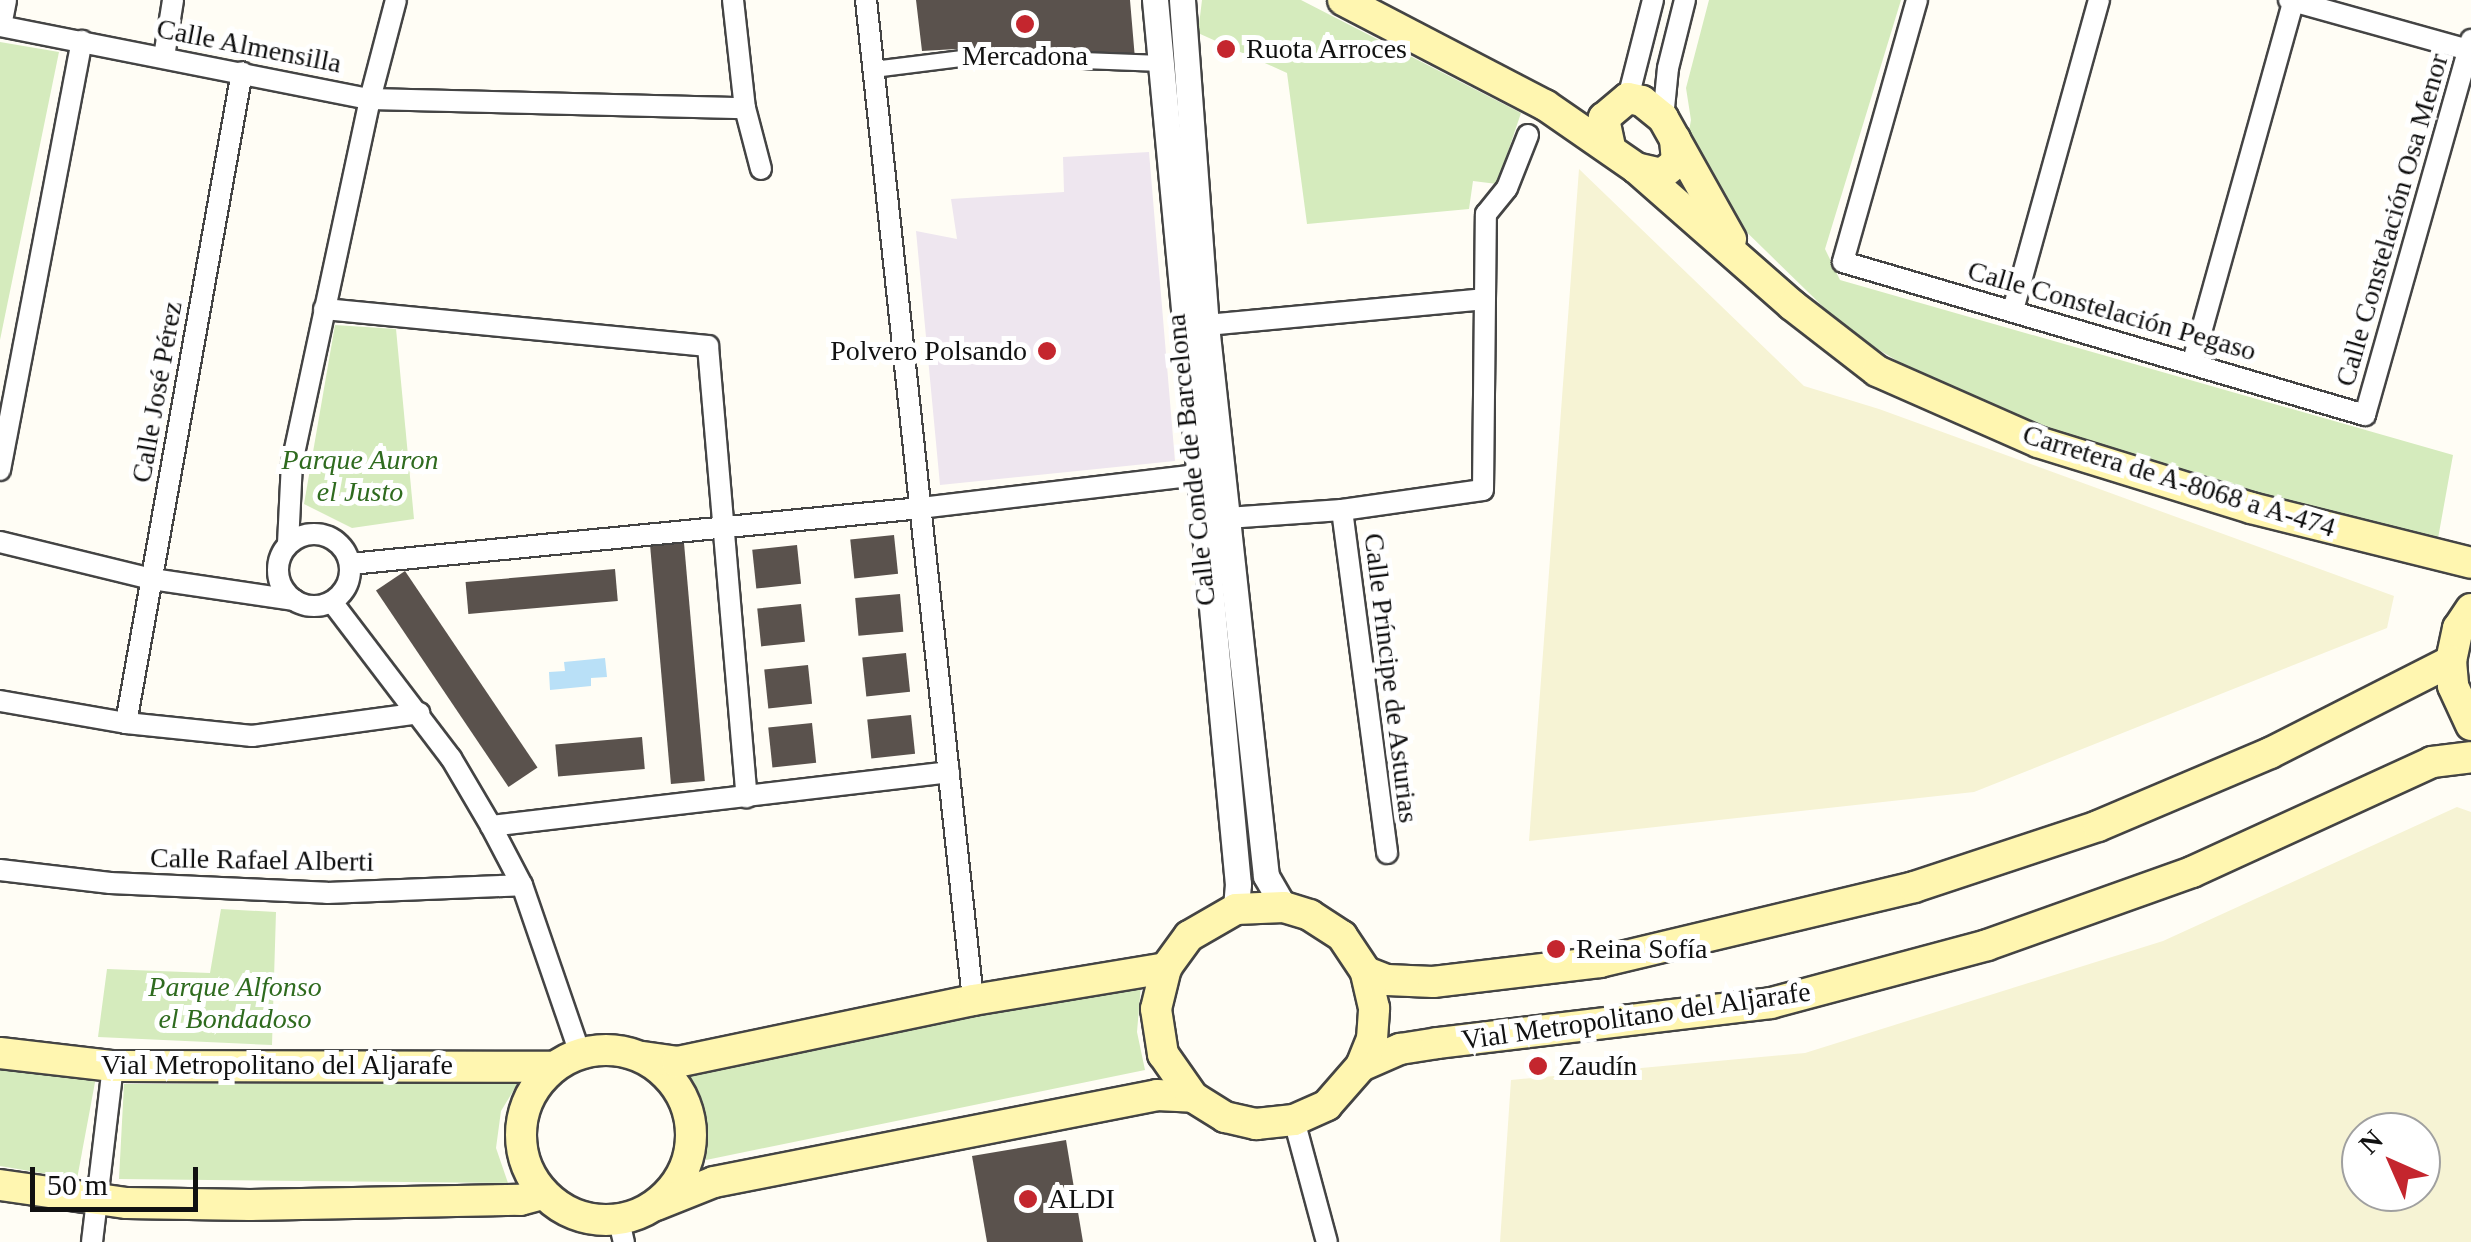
<!DOCTYPE html>
<meta charset="utf-8">
<style>
body{margin:0}
#map{position:relative;width:2471px;height:1242px;overflow:hidden;background:#fffdf5;font-family:Georgia,serif}
div>[style]{position:absolute}
.industrial>*{inset:0;background:#eee6ef}
.farmland>*{inset:0;background:#f6f3d4}
.green>*{inset:0;background:#d5ebbd}
.water>*{inset:0;background:#b9e0f7}
.building>*{inset:0;background:#5a524d;transform-origin:0 0}
.roads{filter:drop-shadow(2px 0 #444) drop-shadow(-2px 0 #444) drop-shadow(0 2px #444) drop-shadow(0 -2px #444)}
.pedestrian>*{height:15px;margin:-7.5px;padding:0 7.5px;transform-origin:7.5px;border-radius:7.5px;background:#fff}
.minor>*{height:20px;margin:-10px;padding:0 10px;transform-origin:10px;border-radius:10px;background:#fff}
.minor>.ring{margin:-10px;padding:0;box-sizing:content-box;background:none;border:20px solid #fff;border-radius:50%}
.tertiary>*{height:25px;margin:-12.5px;padding:0 12.5px;transform-origin:12.5px;border-radius:12.5px;background:#fff}
.secondary>*{height:30px;margin:-15px;padding:0 15px;transform-origin:15px;border-radius:15px;background:#fff6b0}
.secondary>.ring{margin:-15px;padding:0;box-sizing:content-box;background:none;border:30px solid #fff6b0;border-radius:50%}
.dots>*{width:28px;height:28px;translate:-50% -50%;box-sizing:border-box;border:5px solid #fff;border-radius:50%}
span{translate:-50% -50%;white-space:nowrap;text-align:center;line-height:1.15;-webkit-text-stroke:10px #fff;paint-order:stroke}
.street-label{font-size:28px;color:#111}
.poi-label{font-size:28px;color:#111}
.left{translate:0 -50%;text-align:left}
.right{translate:-100% -50%;text-align:right}
.park-label{font-size:28px;color:#2f6b1f;font-style:italic}
.north{position:absolute;left:2341px;top:1112px;width:100px;height:100px;box-sizing:border-box;background:#fff;border:2px solid #a0a0a0;border-radius:50%;rotate:315deg;font-size:28px;font-weight:700;line-height:40px;text-align:center;color:#111}
.north::after{content:'';display:block;margin:auto;width:35px;height:45px;background:#c4262e;clip-path:polygon(50% 0,100% 100%,50% 72%,0 100%)}
.scale{position:absolute;left:30px;top:1167px;width:168px;height:45px;box-sizing:border-box;border:5px solid #111;border-top:0;padding-left:12px;font-size:30px;line-height:35px;white-space:nowrap;color:#111;-webkit-text-stroke:8px #fff;paint-order:stroke}
</style>
<div id="map">
<div class="industrial">
<i style="clip-path:polygon(1149px 152px,1175px 461px,940px 485px,916px 231px,957px 239px,951px 199px,1064px 192px,1063px 157px)"></i>
</div>
<div class="farmland">
<i style="clip-path:polygon(1579px 169px,1804px 386px,1879px 409px,2394px 596px,2387px 628px,1974px 792px,1529px 841px)"></i>
<i style="clip-path:polygon(evenodd,2457px 807px,2471px 812px,2471px 1242px,1500px 1242px,1511px 1080px,1805px 1053px,2163px 941px,2457px 807px,2361px 1132px,2421px 1132px,2421px 1192px,2361px 1192px,2361px 1132px)"></i>
</div>
<div class="green">
<i style="clip-path:polygon(1202px 0,1301px 0,1521px 113px,1497px 184px,1473px 181px,1469px 209px,1307px 224px,1287px 73px,1198px 33px)"></i>
<i style="clip-path:polygon(1709px 0,1901px 0,1825px 249px,1840px 280px,2453px 455px,2437px 544px,2119px 458px,1966px 402px,1849px 332px,1682px 169px,1691px 120px,1686px 88px)"></i>
<i style="clip-path:polygon(0 42px,59px 52px,0 340px)"></i>
<i style="clip-path:polygon(335px 325px,396px 329px,414px 519px,352px 528px,304px 504px)"></i>
<i style="clip-path:polygon(221px 909px,276px 912px,272px 1045px,98px 1037px,107px 969px,210px 973px)"></i>
<i style="clip-path:polygon(1141px 985px,1137px 1032px,1145px 1070px,706px 1160px,689px 1072px)"></i>
<i style="clip-path:polygon(0 1065px,96px 1077px,77px 1179px,0 1166px)"></i>
<i style="clip-path:polygon(518px 1083px,501px 1111px,496px 1148px,508px 1183px,119px 1179px,124px 1084px)"></i>
</div>
<div class="water">
<i style="clip-path:polygon(605px 658px,607px 677px,591px 678px,591px 686px,550px 690px,549px 672px,565px 671px,564px 662px)"></i>
</div>
<div class="building">
<i style="clip-path:polygon(916px 0,1130px 0,1135px 59px,973px 48px,922px 51px)"></i>
<i style="left:894px;top:535px;width:39px;height:44px;rotate:84deg"></i>
<i style="left:684px;top:543px;width:239px;height:34px;rotate:85deg"></i>
<i style="left:797px;top:545px;width:39px;height:45px;rotate:84deg"></i>
<i style="left:615px;top:569px;width:32px;height:150px;rotate:85deg"></i>
<i style="left:405px;top:571px;width:237px;height:35px;rotate:56deg"></i>
<i style="left:900px;top:594px;width:38px;height:45px;rotate:85deg"></i>
<i style="left:801px;top:604px;width:38px;height:44px;rotate:84deg"></i>
<i style="left:906px;top:653px;width:39px;height:44px;rotate:84deg"></i>
<i style="left:808px;top:665px;width:39px;height:44px;rotate:84deg"></i>
<i style="left:911px;top:715px;width:39px;height:44px;rotate:84deg"></i>
<i style="left:812px;top:723px;width:40px;height:44px;rotate:84deg"></i>
<i style="left:642px;top:737px;width:32px;height:87px;rotate:85deg"></i>
<i style="clip-path:polygon(1066px 1140px,1083px 1242px,987px 1242px,972px 1156px)"></i>
</div>
<div class="roads">
<div class="pedestrian">
<i style="left:873px;top:69px;width:106px;rotate:-7.1deg"></i>
<i style="left:978px;top:56px;width:183px;rotate:2.2deg"></i>
</div>
<div class="minor">
<i style="left:733px;top:0;width:109px;rotate:83.7deg"></i>
<i style="left:745px;top:108px;width:63px;rotate:75.3deg"></i>
<i style="left:866px;top:0;width:1006px;rotate:83.89deg"></i>
<i style="left:1917px;top:0;width:272px;rotate:105.8deg"></i>
<i style="left:1843px;top:262px;width:544px;rotate:16.34deg"></i>
<i style="left:2365px;top:415px;width:390px;rotate:-74.2deg"></i>
<i style="left:2289px;top:0;width:186px;rotate:15.6deg"></i>
<i style="left:0;top:26px;width:377px;rotate:11.2deg"></i>
<i style="left:370px;top:99px;width:375px;rotate:1.4deg"></i>
<i style="left:1px;top:26px;width:26px;rotate:-79deg"></i>
<i style="left:164px;top:57px;width:58px;rotate:-81deg"></i>
<i style="left:1628px;top:98px;width:101px;rotate:-75.7deg"></i>
<i style="left:1663px;top:118px;width:50px;rotate:-84.3deg"></i>
<i style="left:1668px;top:68px;width:70px;rotate:-76deg"></i>
<i style="left:324px;top:309px;width:386px;rotate:5.5deg"></i>
<i style="left:708px;top:346px;width:453px;rotate:85.1deg"></i>
<i style="left:2013px;top:310px;width:322px;rotate:-74.5deg"></i>
<i style="left:1206px;top:325px;width:279px;rotate:-5.3deg"></i>
<i style="left:2193px;top:361px;width:375px;rotate:-74.4deg"></i>
<i style="left:0;top:470px;width:437px;rotate:-79.2deg"></i>
<i style="left:1342px;top:510px;width:346px;rotate:82.5deg"></i>
<i style="left:1227px;top:518px;width:115px;rotate:-4deg"></i>
<i style="left:1342px;top:510px;width:142px;rotate:-8.1deg"></i>
<i style="left:1483px;top:490px;width:276px;rotate:-89.4deg"></i>
<i style="left:1486px;top:214px;width:33px;rotate:-51deg"></i>
<i style="left:1507px;top:188px;width:57px;rotate:-68.4deg"></i>
<i class="ring" style="left:278px;top:534px;width:52px;height:52px"></i>
<i style="left:0;top:542px;width:156px;rotate:13.7deg"></i>
<i style="left:152px;top:579px;width:144px;rotate:8.4deg"></i>
<i style="left:288px;top:544px;width:81px;rotate:-87.2deg"></i>
<i style="left:292px;top:463px;width:372px;rotate:-77.9deg"></i>
<i style="left:370px;top:99px;width:102px;rotate:-75.3deg"></i>
<i style="left:350px;top:564px;width:574px;rotate:-5.6deg"></i>
<i style="left:921px;top:508px;width:279px;rotate:-6.8deg"></i>
<i style="left:332px;top:602px;width:196px;rotate:52.7deg"></i>
<i style="left:451px;top:758px;width:79px;rotate:59.5deg"></i>
<i style="left:491px;top:826px;width:67px;rotate:62.3deg"></i>
<i style="left:522px;top:885px;width:178px;rotate:71deg"></i>
<i style="left:0;top:701px;width:128px;rotate:9.9deg"></i>
<i style="left:126px;top:723px;width:127px;rotate:5.9deg"></i>
<i style="left:252px;top:736px;width:169px;rotate:-7.8deg"></i>
<i style="left:126px;top:723px;width:661px;rotate:-79.9deg"></i>
<i style="left:491px;top:826px;width:461px;rotate:-6.7deg"></i>
<i style="left:0;top:870px;width:111px;rotate:6.7deg"></i>
<i style="left:110px;top:883px;width:217px;rotate:2.6deg"></i>
<i style="left:327px;top:893px;width:195px;rotate:-2.3deg"></i>
<i style="left:1294px;top:1120px;width:126px;rotate:74.9deg"></i>
<i style="left:619px;top:1221px;width:22px;rotate:77deg"></i>
<i style="left:92px;top:1242px;width:177px;rotate:-83.2deg"></i>
</div>
<div class="tertiary">
<i style="left:1155px;top:0;width:888px;rotate:84.64deg"></i>
<i style="left:1238px;top:884px;width:25px;rotate:95deg"></i>
<i style="left:1182px;top:0;width:326px;rotate:85.8deg"></i>
<i style="left:1206px;top:325px;width:554px;rotate:83.79deg"></i>
<i style="left:1266px;top:876px;width:36px;rotate:60deg"></i>
</div>
<div class="secondary">
<i style="left:1343px;top:0;width:228px;rotate:27.5deg"></i>
<i style="left:1545px;top:105px;width:111px;rotate:34.7deg"></i>
<i style="left:1636px;top:168px;width:27px;rotate:13deg"></i>
<i style="left:1662px;top:174px;width:19px;rotate:-39deg"></i>
<i style="left:1677px;top:162px;width:23px;rotate:-95deg"></i>
<i style="left:1610px;top:147px;width:30px;rotate:-102deg"></i>
<i style="left:1604px;top:118px;width:31px;rotate:-40deg"></i>
<i style="left:1628px;top:98px;width:14px;rotate:12deg"></i>
<i style="left:1642px;top:101px;width:27px;rotate:39deg"></i>
<i style="left:1663px;top:118px;width:139px;rotate:60.7deg"></i>
<i style="left:1636px;top:168px;width:208px;rotate:41.3deg"></i>
<i style="left:1792px;top:305px;width:108px;rotate:37.8deg"></i>
<i style="left:1877px;top:371px;width:176px;rotate:23.8deg"></i>
<i style="left:2038px;top:442px;width:223px;rotate:17.2deg"></i>
<i style="left:2251px;top:508px;width:227px;rotate:14deg"></i>
<i style="left:2471px;top:609px;width:23px;rotate:124deg"></i>
<i style="left:2458px;top:628px;width:34px;rotate:102deg"></i>
<i style="left:2451px;top:661px;width:25px;rotate:85deg"></i>
<i style="left:2453px;top:686px;width:43px;rotate:65.2deg"></i>
<i style="left:1366px;top:972px;width:22px;rotate:21deg"></i>
<i style="left:1387px;top:980px;width:46px;rotate:2.5deg"></i>
<i style="left:1433px;top:982px;width:168px;rotate:-6.8deg"></i>
<i style="left:1600px;top:962px;width:323px;rotate:-13.4deg"></i>
<i style="left:1914px;top:887px;width:194px;rotate:-18.3deg"></i>
<i style="left:2098px;top:826px;width:187px;rotate:-23deg"></i>
<i style="left:2270px;top:753px;width:203px;rotate:-26.9deg"></i>
<i class="ring" style="left:521px;top:1050px;width:140px;height:140px"></i>
<i style="left:0;top:1053px;width:114px;rotate:6.6deg"></i>
<i style="left:113px;top:1066px;width:441px;rotate:0.1deg"></i>
<i style="left:643px;top:1057px;width:34px;rotate:8deg"></i>
<i style="left:677px;top:1062px;width:302px;rotate:-11.8deg"></i>
<i style="left:973px;top:1000px;width:196px;rotate:-9.4deg"></i>
<i style="left:1361px;top:1066px;width:43px;rotate:-23.6deg"></i>
<i style="left:1400px;top:1049px;width:37px;rotate:-9deg"></i>
<i style="left:1437px;top:1043px;width:336px;rotate:-6.8deg"></i>
<i style="left:1771px;top:1003px;width:224px;rotate:-15deg"></i>
<i style="left:1987px;top:945px;width:218px;rotate:-19.6deg"></i>
<i style="left:2192px;top:872px;width:264px;rotate:-24.6deg"></i>
<i style="left:2432px;top:762px;width:39px;rotate:-7deg"></i>
<i style="left:0;top:1185px;width:128px;rotate:8.1deg"></i>
<i style="left:127px;top:1203px;width:123px;rotate:0.9deg"></i>
<i style="left:250px;top:1205px;width:270px;rotate:-1.1deg"></i>
<i style="left:520px;top:1200px;width:23px;rotate:-15deg"></i>
<i style="left:656px;top:1205px;width:62px;rotate:-21.6deg"></i>
<i style="left:714px;top:1182px;width:451px;rotate:-11.1deg"></i>
<i style="left:1157px;top:1095px;width:36px;rotate:3deg"></i>
<i style="left:1193px;top:1097px;width:38px;rotate:32deg"></i>
<i style="left:1225px;top:1117px;width:32px;rotate:13deg"></i>
<i style="left:1256px;top:1124px;width:38px;rotate:-6deg"></i>
<i style="left:1294px;top:1120px;width:36px;rotate:-24deg"></i>
<i style="left:1327px;top:1105px;width:52px;rotate:-48.9deg"></i>
<i style="left:1361px;top:1066px;width:29px;rotate:-68deg"></i>
<i style="left:1372px;top:1039px;width:31px;rotate:-86deg"></i>
<i style="left:1374px;top:1008px;width:37px;rotate:-103deg"></i>
<i style="left:1366px;top:972px;width:43px;rotate:-123.7deg"></i>
<i style="left:1342px;top:936px;width:38px;rotate:-147deg"></i>
<i style="left:1310px;top:915px;width:27px;rotate:-163deg"></i>
<i style="left:1284px;top:907px;width:48px;rotate:177.6deg"></i>
<i style="left:1236px;top:909px;width:54px;rotate:150.1deg"></i>
<i style="left:1189px;top:936px;width:39px;rotate:126deg"></i>
<i style="left:1166px;top:968px;width:42px;rotate:103.7deg"></i>
<i style="left:1156px;top:1009px;width:46px;rotate:81.2deg"></i>
<i style="left:1163px;top:1054px;width:52px;rotate:55.1deg"></i>
</div>
</div>
<div class="dots">
<i style="left:1025px;top:24px;background:#c4262e"></i>
<i style="left:1226px;top:49px;background:#c4262e"></i>
<i style="left:1047px;top:351px;background:#c4262e"></i>
<i style="left:1556px;top:949px;background:#c4262e"></i>
<i style="left:1538px;top:1066px;background:#c4262e"></i>
<i style="left:1028px;top:1199px;background:#c4262e"></i>
</div>
<div class="street-label">
<span style="left:249px;top:46px;rotate:11deg">Calle Almensilla</span>
<span style="left:2392px;top:220px;rotate:-74deg">Calle Constelación Osa Menor</span>
<span style="left:2112px;top:311px;rotate:16deg">Calle Constelación Pegaso</span>
<span style="left:157px;top:392px;rotate:-80deg">Calle José Pérez</span>
<span style="left:1191px;top:460px;rotate:-96deg">Calle Conde de Barcelona</span>
<span style="left:2179px;top:481px;rotate:17deg">Carretera de A-8068 a A-474</span>
<span style="left:1391px;top:678px;rotate:83deg">Calle Príncipe de Asturias</span>
<span style="left:262px;top:860px;rotate:1deg">Calle Rafael Alberti</span>
<span style="left:1636px;top:1016px;rotate:-8deg">Vial Metropolitano del Aljarafe</span>
<span style="left:277px;top:1065px">Vial Metropolitano del Aljarafe</span>
</div>
<div class="poi-label">
<span class="left" style="left:1246px;top:49px">Ruota Arroces</span>
<span style="left:1025px;top:56px">Mercadona</span>
<span class="right" style="left:1027px;top:351px">Polvero Polsando</span>
<span class="left" style="left:1576px;top:949px">Reina Sofía</span>
<span class="left" style="left:1558px;top:1066px">Zaudín</span>
<span class="left" style="left:1048px;top:1199px">ALDI</span>
</div>
<div class="park-label">
<span style="left:360px;top:476px">Parque Auron<br>el Justo</span>
<span style="left:235px;top:1003px">Parque Alfonso<br>el Bondadoso</span>
</div>
<div class="north">N</div>
<div class="scale">50 m</div>
</div>
